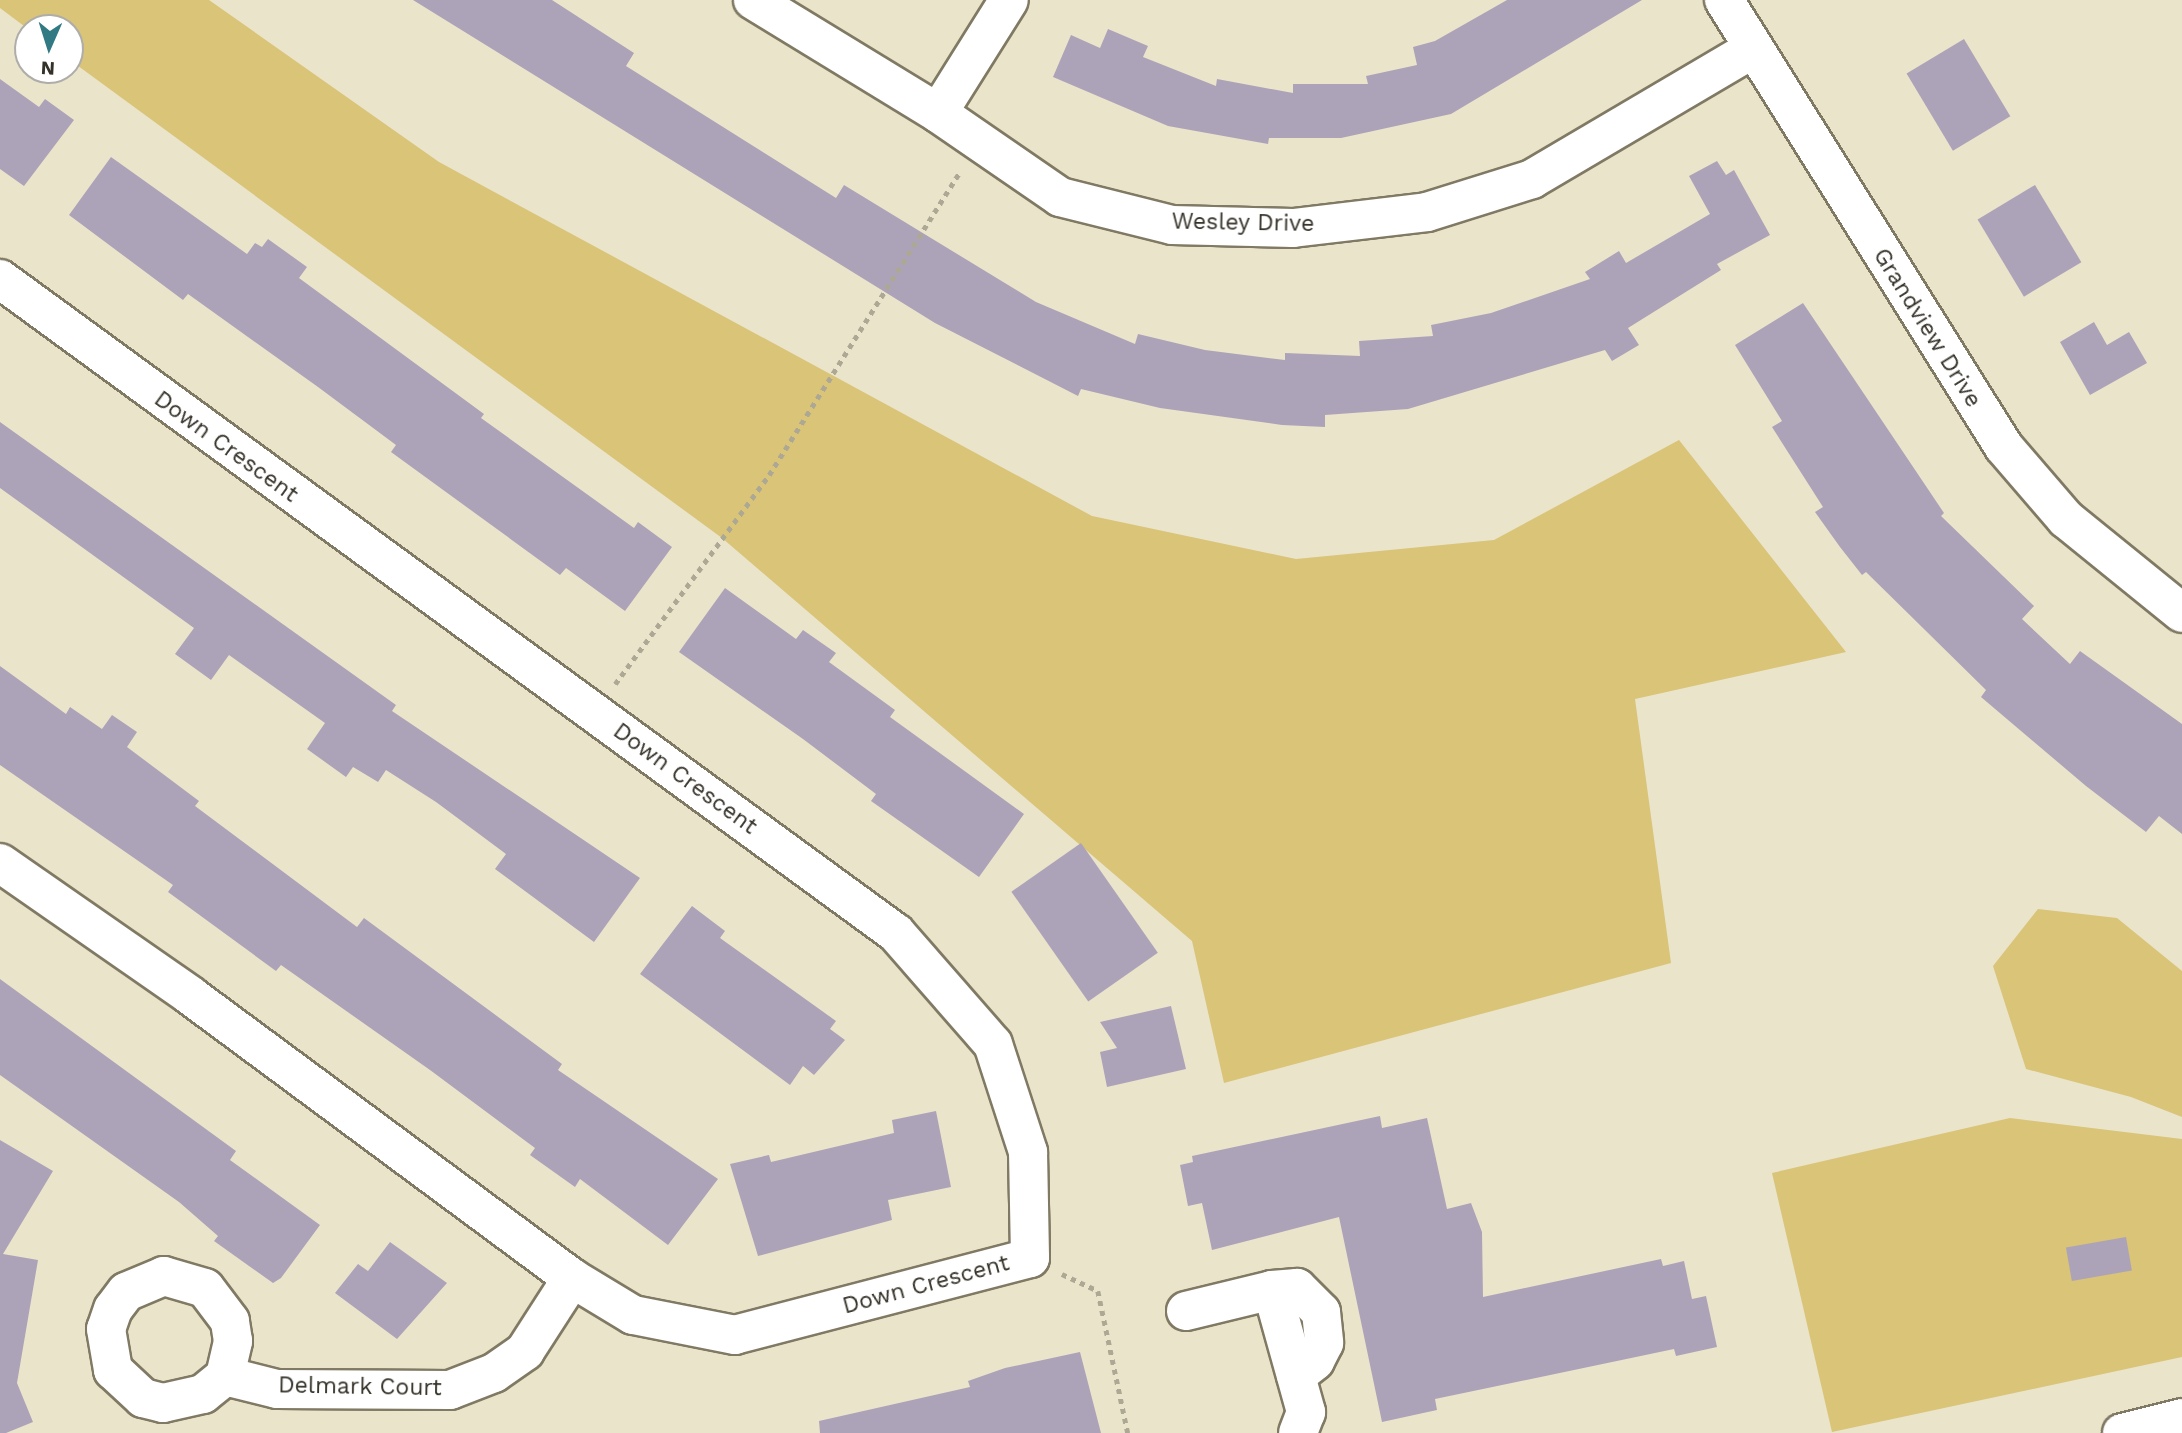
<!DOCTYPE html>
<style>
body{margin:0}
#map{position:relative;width:2182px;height:1433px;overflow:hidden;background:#eae4cb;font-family:"Work Sans",sans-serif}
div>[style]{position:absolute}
.green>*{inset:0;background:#d9c478}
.building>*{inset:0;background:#ada3b9;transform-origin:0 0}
.path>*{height:4.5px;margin-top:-2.25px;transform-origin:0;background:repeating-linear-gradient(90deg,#ada894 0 5px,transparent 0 10px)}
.roads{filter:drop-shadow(2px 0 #807963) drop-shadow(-2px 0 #807963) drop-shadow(0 2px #807963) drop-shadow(0 -2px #807963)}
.minor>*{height:38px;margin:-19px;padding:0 19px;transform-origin:19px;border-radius:19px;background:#fff}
.major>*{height:38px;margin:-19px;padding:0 19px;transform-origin:19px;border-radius:19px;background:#fff}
span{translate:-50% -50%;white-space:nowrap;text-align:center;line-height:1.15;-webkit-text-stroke:7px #fff;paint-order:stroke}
.street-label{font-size:23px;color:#343128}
.north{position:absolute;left:14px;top:14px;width:70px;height:70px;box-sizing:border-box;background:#fff;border:2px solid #aeada9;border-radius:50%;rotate:183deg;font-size:19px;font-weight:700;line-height:28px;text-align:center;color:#343128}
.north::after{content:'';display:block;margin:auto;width:24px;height:32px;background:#327a83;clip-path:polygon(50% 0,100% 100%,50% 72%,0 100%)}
</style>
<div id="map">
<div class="green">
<i style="clip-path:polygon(0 0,209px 0,439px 162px,1092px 516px,1296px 559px,1494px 540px,1679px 440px,1846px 652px,1635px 699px,1671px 963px,1224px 1083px,1192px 941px,722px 538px,70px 60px,70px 28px,28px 29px,0 8px)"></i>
<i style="clip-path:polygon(2038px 909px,2117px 918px,2182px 971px,2182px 1117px,2131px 1097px,2026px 1069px,1993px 966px)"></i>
<i style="clip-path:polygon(2010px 1118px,2182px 1139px,2182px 1357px,1832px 1432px,1772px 1173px)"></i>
</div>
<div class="building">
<i style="clip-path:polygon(413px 0,552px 0,634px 53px,626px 66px,836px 198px,844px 185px,1036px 302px,1135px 344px,1138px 334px,1205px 350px,1285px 360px,1285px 353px,1360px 356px,1359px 341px,1433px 336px,1431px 325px,1491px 313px,1590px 279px,1585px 272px,1619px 251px,1626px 263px,1710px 214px,1689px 176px,1717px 161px,1726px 175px,1734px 170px,1770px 235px,1717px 264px,1721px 270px,1628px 328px,1639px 345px,1612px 361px,1605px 350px,1408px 409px,1325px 415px,1325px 427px,1282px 425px,1160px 408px,1081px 389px,1078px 396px,935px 323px)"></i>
<i style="clip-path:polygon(1507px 0,1642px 0,1451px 114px,1341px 138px,1269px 138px,1268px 144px,1168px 126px,1053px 77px,1071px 35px,1100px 48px,1108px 29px,1148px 46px,1143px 57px,1216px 86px,1217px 79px,1293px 93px,1293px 84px,1368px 84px,1366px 76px,1417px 65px,1413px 47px,1435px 41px)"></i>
<i style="left:1964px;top:39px;width:90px;height:67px;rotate:59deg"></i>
<i style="clip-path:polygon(0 79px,39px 107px,45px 99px,74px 120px,24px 186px,0 169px)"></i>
<i style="clip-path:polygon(111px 157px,247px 254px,255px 243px,262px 247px,268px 239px,307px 267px,299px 278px,484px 414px,481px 418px,634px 528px,638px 522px,672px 547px,625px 611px,566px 568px,560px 575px,391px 452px,396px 445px,318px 387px,188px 294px,183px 300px,69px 215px)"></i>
<i style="left:2035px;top:185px;width:90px;height:67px;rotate:59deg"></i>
<i style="clip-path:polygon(1803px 303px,1944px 513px,1941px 516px,2034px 606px,2022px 619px,2070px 664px,2080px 651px,2182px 724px,2182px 834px,2159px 816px,2146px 832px,2086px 786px,1981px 697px,1986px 690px,1866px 572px,1862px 575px,1840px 547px,1815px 512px,1823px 507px,1772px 427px,1782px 421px,1735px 345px)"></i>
<i style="clip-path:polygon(2094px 322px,2107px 345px,2129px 332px,2147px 363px,2090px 395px,2060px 342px)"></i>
<i style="clip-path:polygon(0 422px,396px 705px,392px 711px,640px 878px,594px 942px,495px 869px,506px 854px,436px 802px,386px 770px,378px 782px,353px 767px,346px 777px,307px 749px,325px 723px,229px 655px,211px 680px,175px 654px,194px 628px,0 488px)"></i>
<i style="clip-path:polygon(725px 588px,796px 639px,803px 630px,836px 653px,829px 662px,895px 710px,890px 717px,1024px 814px,979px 877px,871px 801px,876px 794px,803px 739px,679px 652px)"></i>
<i style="clip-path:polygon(0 666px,66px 714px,70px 707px,102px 729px,112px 715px,137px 732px,127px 747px,199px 801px,195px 806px,357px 927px,364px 918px,562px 1064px,558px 1070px,718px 1179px,668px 1245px,580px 1179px,575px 1187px,530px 1155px,535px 1148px,430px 1070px,281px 965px,276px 971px,168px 892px,173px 885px,0 765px)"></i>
<i style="left:1081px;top:843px;width:134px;height:85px;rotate:55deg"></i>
<i style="clip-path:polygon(692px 906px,725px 931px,720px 938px,836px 1021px,830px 1029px,845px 1040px,814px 1075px,803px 1066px,790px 1085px,640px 974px)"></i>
<i style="clip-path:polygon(0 979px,236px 1151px,230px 1160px,320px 1225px,281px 1278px,273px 1283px,214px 1241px,218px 1236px,179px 1202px,0 1075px)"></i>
<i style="clip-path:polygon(1171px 1006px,1186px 1069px,1107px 1087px,1100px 1052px,1117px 1048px,1100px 1022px)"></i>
<i style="clip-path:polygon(936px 1111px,951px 1187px,888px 1200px,892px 1220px,758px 1256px,730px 1164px,769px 1155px,771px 1162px,894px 1133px,892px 1120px)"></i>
<i style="clip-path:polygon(1380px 1116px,1382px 1128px,1427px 1118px,1447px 1209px,1471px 1203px,1482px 1232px,1483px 1297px,1661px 1259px,1663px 1266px,1684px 1261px,1692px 1299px,1706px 1296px,1717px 1347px,1676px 1356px,1674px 1349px,1435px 1399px,1437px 1410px,1382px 1422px,1339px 1217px,1212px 1250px,1202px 1203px,1188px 1206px,1180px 1165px,1193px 1162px,1192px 1156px)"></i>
<i style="clip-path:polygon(0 1140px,53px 1171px,3px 1254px,38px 1260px,17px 1383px,33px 1422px,6px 1433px,0 1433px)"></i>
<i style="left:2126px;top:1237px;width:34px;height:61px;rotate:80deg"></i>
<i style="clip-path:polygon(390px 1242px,447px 1283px,397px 1339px,335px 1293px,358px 1264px,368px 1271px)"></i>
<i style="clip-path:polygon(1080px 1352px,1101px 1433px,820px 1433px,819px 1421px,970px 1387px,968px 1381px,1005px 1368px)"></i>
</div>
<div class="path">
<i style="left:615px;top:684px;width:260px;rotate:-53.6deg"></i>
<i style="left:769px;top:475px;width:358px;rotate:-57.8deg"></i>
<i style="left:1062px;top:1274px;width:40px;rotate:25deg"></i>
<i style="left:1098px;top:1291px;width:145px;rotate:78.1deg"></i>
</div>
<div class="roads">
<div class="minor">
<i style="left:753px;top:0;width:217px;rotate:31.4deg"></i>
<i style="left:938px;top:113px;width:148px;rotate:34.5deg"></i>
<i style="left:1060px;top:197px;width:115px;rotate:14deg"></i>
<i style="left:1172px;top:225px;width:121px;rotate:1.4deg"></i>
<i style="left:1293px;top:228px;width:135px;rotate:-6.8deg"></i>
<i style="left:1427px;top:212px;width:110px;rotate:-17.4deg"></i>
<i style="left:1532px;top:179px;width:256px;rotate:-30.5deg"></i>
<i style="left:1724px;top:0;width:527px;rotate:57.94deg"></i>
<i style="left:2004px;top:447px;width:95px;rotate:49.3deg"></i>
<i style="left:2066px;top:519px;width:149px;rotate:39deg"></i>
<i style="left:938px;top:113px;width:133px;rotate:-57.9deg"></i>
<i style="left:0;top:279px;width:1109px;rotate:36.13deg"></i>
<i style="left:896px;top:933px;width:147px;rotate:48.9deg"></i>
<i style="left:993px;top:1044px;width:114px;rotate:72deg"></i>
<i style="left:1028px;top:1152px;width:106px;rotate:88.9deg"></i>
<i style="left:1030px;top:1258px;width:305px;rotate:165.4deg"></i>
<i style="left:735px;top:1335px;width:104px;rotate:-168.9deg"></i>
<i style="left:633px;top:1315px;width:71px;rotate:-148.8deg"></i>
<i style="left:572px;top:1278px;width:475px;rotate:-143.5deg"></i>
<i style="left:190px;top:995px;width:231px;rotate:-145.2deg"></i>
<i style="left:1272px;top:1290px;width:25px;rotate:-5deg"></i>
<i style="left:1297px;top:1288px;width:34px;rotate:45deg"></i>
<i style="left:1321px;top:1312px;width:31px;rotate:84deg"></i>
<i style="left:1324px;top:1343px;width:20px;rotate:117deg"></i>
<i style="left:1315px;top:1361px;width:24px;rotate:142deg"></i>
<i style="left:1186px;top:1311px;width:89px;rotate:-13.7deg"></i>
<i style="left:1272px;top:1290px;width:127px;rotate:74.4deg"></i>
<i style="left:1306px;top:1412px;width:22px;rotate:111deg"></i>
<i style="left:225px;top:1376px;width:36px;rotate:-77deg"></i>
<i style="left:233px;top:1341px;width:20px;rotate:-99deg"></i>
<i style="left:230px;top:1321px;width:41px;rotate:-127.1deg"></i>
<i style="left:205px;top:1288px;width:43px;rotate:-163.7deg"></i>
<i style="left:164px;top:1276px;width:41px;rotate:157.2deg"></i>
<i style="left:126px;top:1292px;width:21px;rotate:127deg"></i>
<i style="left:113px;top:1309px;width:21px;rotate:109deg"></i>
<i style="left:106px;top:1329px;width:42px;rotate:80.3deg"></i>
<i style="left:113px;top:1370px;width:41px;rotate:43deg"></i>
<i style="left:143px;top:1398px;width:21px;rotate:14deg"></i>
<i style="left:163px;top:1403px;width:41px;rotate:-12.7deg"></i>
<i style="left:203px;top:1394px;width:28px;rotate:-39deg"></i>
<i style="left:225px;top:1376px;width:54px;rotate:14deg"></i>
<i style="left:277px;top:1389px;width:173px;rotate:0.3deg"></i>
<i style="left:450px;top:1390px;width:47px;rotate:-21.1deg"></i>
<i style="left:494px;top:1373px;width:38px;rotate:-35deg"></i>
<i style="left:525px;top:1351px;width:87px;rotate:-57.2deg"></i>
</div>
<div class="major">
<i style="left:2122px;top:1433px;width:62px;rotate:-14deg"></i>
</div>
</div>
<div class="street-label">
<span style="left:1243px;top:223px;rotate:1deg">Wesley Drive</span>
<span style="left:1927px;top:328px;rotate:58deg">Grandview Drive</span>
<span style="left:226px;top:447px;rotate:36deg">Down Crescent</span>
<span style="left:685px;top:779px;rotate:36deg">Down Crescent</span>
<span style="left:926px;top:1285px;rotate:-15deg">Down Crescent</span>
<span style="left:360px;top:1387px;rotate:1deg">Delmark Court</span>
</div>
<div class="north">N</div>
</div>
